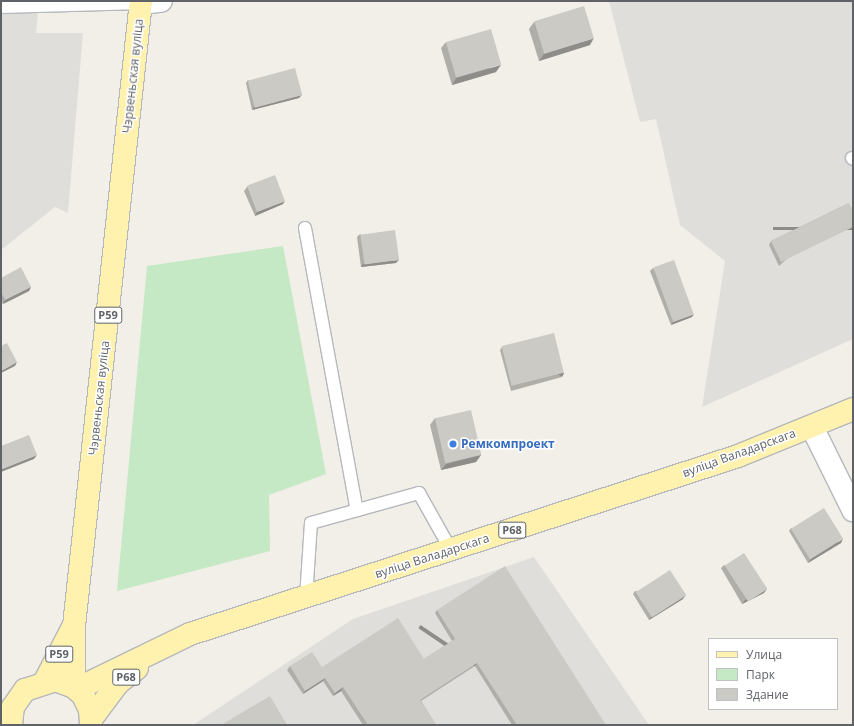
<!DOCTYPE html>
<meta charset="utf-8">
<style>
body{margin:0}
#map{position:relative;width:854px;height:726px;overflow:hidden;background:#f1efe8;font-family:"Open Sans",sans-serif}
div>[style]{position:absolute}
.industrial>*{inset:0;background:#e0deda}
.green>*{inset:0;background:#c5e8c5}
.roads{filter:drop-shadow(1px 0 #b5b8bc) drop-shadow(-1px 0 #b5b8bc) drop-shadow(0 1px #b5b8bc) drop-shadow(0 -1px #b5b8bc)}
.service>*{height:12px;margin:-6px;padding:0 6px;transform-origin:6px;border-radius:6px;background:#fff}
.minor>*{height:22px;margin:-11px;padding:0 11px;transform-origin:11px;border-radius:11px;background:#fff}
.primary>*{height:22px;margin:-11px;padding:0 11px;transform-origin:11px;border-radius:11px;background:#fff2af}
.wall>*{inset:0;background:#afaea9}
.shaded-wall>*{inset:0;background:#8f8d8a;transform-origin:0 0}
.building>*{inset:0;background:#cccac5;transform-origin:0 0}
.dots>*{width:11px;height:11px;translate:-50% -50%;box-sizing:border-box;border:2px solid #fff;border-radius:50%}
span{translate:-50% -50%;white-space:nowrap;text-align:center;line-height:1.15;-webkit-text-stroke:3px #fff;paint-order:stroke}
.shield-label span{padding:1px 3px;background:#fff;border:1px solid;border-radius:3px;-webkit-text-stroke-width:0}
.shield-label{font-size:11px;color:#5f6368;font-weight:700}
.street-label{font-size:12px;color:#5f6368}
.shop-label{font-size:12px;color:#366cbe;font-weight:700}
.left{translate:0 -50%;text-align:left}
.frame{position:absolute;inset:0;border:2px solid #5f6368;pointer-events:none}
.legend{position:absolute;left:708px;top:638px;width:130px;height:72px;box-sizing:border-box;background:#fff;border:1px solid #bfc1c3;margin:0;padding:5px 7px;list-style:none;font-size:12px;color:#5f6368}
.legend li{display:flex;align-items:center;gap:8px;height:20px}
.legend b{width:20px;border:1px solid #bfc1c3}
</style>
<div id="map">
<div class="industrial">
<i style="clip-path:polygon(1px 1px,39px 1px,36px 33px,83px 33px,68px 213px,55px 207px,1px 250px)"></i>
<i style="clip-path:polygon(609px 1px,853px 1px,853px 339px,702px 407px,725px 261px,680px 225px,656px 119px,640px 122px)"></i>
<i style="clip-path:polygon(534px 557px,649px 725px,193px 725px,353px 619px)"></i>
</div>
<div class="green">
<i style="clip-path:polygon(283px 246px,326px 474px,269px 495px,270px 551px,117px 591px,147px 266px)"></i>
</div>
<div class="roads">
<div class="service">
<i style="left:1px;top:7px;width:140px;rotate:-1.6deg"></i>
<i style="left:852px;top:158px;width:1px;rotate:45deg"></i>
<i style="left:305px;top:228px;width:287px;rotate:79.6deg"></i>
<i style="left:306px;top:598px;width:75px;rotate:-86.2deg"></i>
<i style="left:311px;top:523px;width:112px;rotate:-15.5deg"></i>
<i style="left:419px;top:493px;width:65px;rotate:60.7deg"></i>
</div>
<div class="minor">
<i style="left:141px;top:3px;width:20px;rotate:-6deg"></i>
<i style="left:812px;top:427px;width:93px;rotate:63.7deg"></i>
</div>
<div class="primary">
<i style="left:45px;top:681px;width:59px;rotate:-62.6deg"></i>
<i style="left:74px;top:687px;width:61px;rotate:-90deg"></i>
<i style="left:74px;top:626px;width:629px;rotate:-83.88deg"></i>
<i style="left:77px;top:689px;width:126px;rotate:-26deg"></i>
<i style="left:190px;top:634px;width:576px;rotate:-17.99deg"></i>
<i style="left:738px;top:456px;width:124px;rotate:-22.2deg"></i>
<i style="left:92px;top:718px;width:44px;rotate:-53.4deg"></i>
<i style="left:118px;top:683px;width:24px;rotate:-38deg"></i>
<i style="left:11px;top:725px;width:18px;rotate:-84deg"></i>
<i style="left:13px;top:707px;width:21px;rotate:-55deg"></i>
<i style="left:25px;top:690px;width:32px;rotate:-18deg"></i>
<i style="left:55px;top:680px;width:20px;rotate:20deg"></i>
<i style="left:74px;top:687px;width:12px;rotate:42deg"></i>
<i style="left:83px;top:695px;width:17px;rotate:65deg"></i>
<i style="left:90px;top:710px;width:15px;rotate:86deg"></i>
</div>
</div>
<div class="wall">
<i style="clip-path:polygon(534px 22px,590px 45px,539px 61px,529px 29px)"></i>
<i style="clip-path:polygon(446px 42px,496px 72px,452px 85px,441px 48px)"></i>
<i style="clip-path:polygon(248px 80px,299px 98px,252px 110px,246px 83px)"></i>
<i style="clip-path:polygon(247px 187px,283px 204px,255px 216px,244px 191px)"></i>
<i style="clip-path:polygon(849px 203px,779px 266px,769px 245px,771px 241px)"></i>
<i style="clip-path:polygon(360px 234px,396px 263px,361px 267px,357px 237px)"></i>
<i style="clip-path:polygon(653px 268px,692px 317px,671px 325px,650px 271px)"></i>
<i style="clip-path:polygon(1px 278px,31px 287px,29px 291px,3px 304px,1px 301px)"></i>
<i style="clip-path:polygon(502px 347px,564px 373px,562px 377px,511px 391px,500px 350px)"></i>
<i style="clip-path:polygon(435px 418px,481px 455px,476px 462px,441px 470px,430px 425px)"></i>
<i style="clip-path:polygon(791px 528px,841px 543px,808px 563px,789px 531px)"></i>
<i style="clip-path:polygon(724px 565px,764px 593px,742px 604px,721px 568px)"></i>
<i style="clip-path:polygon(635px 591px,683px 599px,649px 620px,633px 594px)"></i>
<i style="clip-path:polygon(437px 610px,606px 725px,512px 725px,475px 666px,421px 701px,436px 725px,363px 725px,341px 691px,333px 696px,323px 681px,303px 694px,287px 670px,290px 666px,322px 667px,424px 659px,452px 641px,435px 613px)"></i>
</div>
<div class="shaded-wall">
<i style="clip-path:polygon(594px 38px,590px 45px,539px 61px,544px 54px)"></i>
<i style="clip-path:polygon(501px 65px,496px 72px,452px 85px,456px 78px)"></i>
<i style="clip-path:polygon(302px 95px,299px 98px,252px 110px,255px 106px)"></i>
<i style="clip-path:polygon(285px 201px,283px 204px,255px 216px,257px 212px)"></i>
<i style="left:853px;top:227px;width:3px;height:80px;rotate:90deg"></i>
<i style="clip-path:polygon(399px 260px,396px 263px,361px 267px,363px 264px)"></i>
<i style="clip-path:polygon(31px 287px,29px 291px,3px 304px,5px 300px)"></i>
<i style="clip-path:polygon(694px 314px,692px 317px,671px 325px,673px 322px)"></i>
<i style="clip-path:polygon(17px 362px,15px 366px,1px 373px,1px 371px)"></i>
<i style="left:564px;top:373px;width:4px;height:53px;rotate:117deg"></i>
<i style="clip-path:polygon(37px 455px,34px 459px,1px 472px,2px 469px)"></i>
<i style="clip-path:polygon(481px 455px,476px 462px,441px 470px,446px 464px)"></i>
<i style="clip-path:polygon(843px 539px,841px 543px,808px 563px,811px 559px)"></i>
<i style="clip-path:polygon(767px 589px,764px 593px,742px 604px,745px 600px)"></i>
<i style="clip-path:polygon(686px 595px,683px 599px,649px 620px,651px 617px)"></i>
<i style="left:477px;top:663px;width:4px;height:68px;rotate:124deg"></i>
<i style="clip-path:polygon(325px 678px,323px 681px,303px 694px,305px 691px)"></i>
<i style="clip-path:polygon(343px 687px,341px 691px,333px 696px,335px 693px)"></i>
</div>
<div class="building">
<i style="left:584px;top:6px;width:34px;height:52px;rotate:73deg"></i>
<i style="left:491px;top:29px;width:37px;height:47px;rotate:74deg"></i>
<i style="left:295px;top:68px;width:28px;height:49px;rotate:75deg"></i>
<i style="left:275px;top:175px;width:28px;height:30px;rotate:69deg"></i>
<i style="clip-path:polygon(849px 203px,853px 211px,853px 227px,781px 262px,771px 241px)"></i>
<i style="left:395px;top:230px;width:30px;height:35px;rotate:82deg"></i>
<i style="left:674px;top:260px;width:58px;height:22px;rotate:70deg"></i>
<i style="clip-path:polygon(21px 267px,31px 287px,5px 300px,1px 292px,1px 278px)"></i>
<i style="left:554px;top:333px;width:41px;height:54px;rotate:76deg"></i>
<i style="clip-path:polygon(7px 343px,17px 362px,1px 371px,1px 346px)"></i>
<i style="left:471px;top:410px;width:46px;height:37px;rotate:77deg"></i>
<i style="clip-path:polygon(29px 435px,37px 455px,2px 469px,1px 465px,1px 446px)"></i>
<i style="left:824px;top:508px;width:36px;height:39px;rotate:58deg"></i>
<i style="left:744px;top:553px;width:43px;height:23px;rotate:57deg"></i>
<i style="clip-path:polygon(505px 566px,606px 725px,517px 725px,477px 663px,420px 700px,436px 725px,368px 725px,343px 687px,335px 693px,325px 678px,305px 691px,290px 666px,312px 652px,322px 667px,398px 618px,424px 659px,455px 639px,437px 610px)"></i>
<i style="left:670px;top:570px;width:30px;height:41px;rotate:57deg"></i>
<i style="clip-path:polygon(270px 696px,287px 725px,221px 725px)"></i>
</div>
<div class="dots">
<i style="left:453px;top:444px;background:#3f7fe0"></i>
</div>
<div class="shield-label">
<span style="left:108px;top:315px">Р59</span>
<span style="left:512px;top:530px">Р68</span>
<span style="left:59px;top:654px">Р59</span>
<span style="left:126px;top:677px">Р68</span>
</div>
<div class="street-label">
<span style="left:133px;top:76px;rotate:-84deg">Чэрвеньская вуліца</span>
<span style="left:99px;top:398px;rotate:-84deg">Чэрвеньская вуліца</span>
<span style="left:739px;top:453px;rotate:-20deg">вуліца Валадарскага</span>
<span style="left:432px;top:556px;rotate:-18deg">вуліца Валадарскага</span>
</div>
<div class="shop-label">
<span class="left" style="left:461px;top:444px">Ремкомпроект</span>
</div>
<div class="frame"></div>
<ul class="legend">
<li><b style="height:5px;background:#fff2af"></b>Улица</li>
<li><b style="height:11px;background:#c5e8c5"></b>Парк</li>
<li><b style="height:11px;background:#cccac5"></b>Здание</li>
</ul>
</div>
